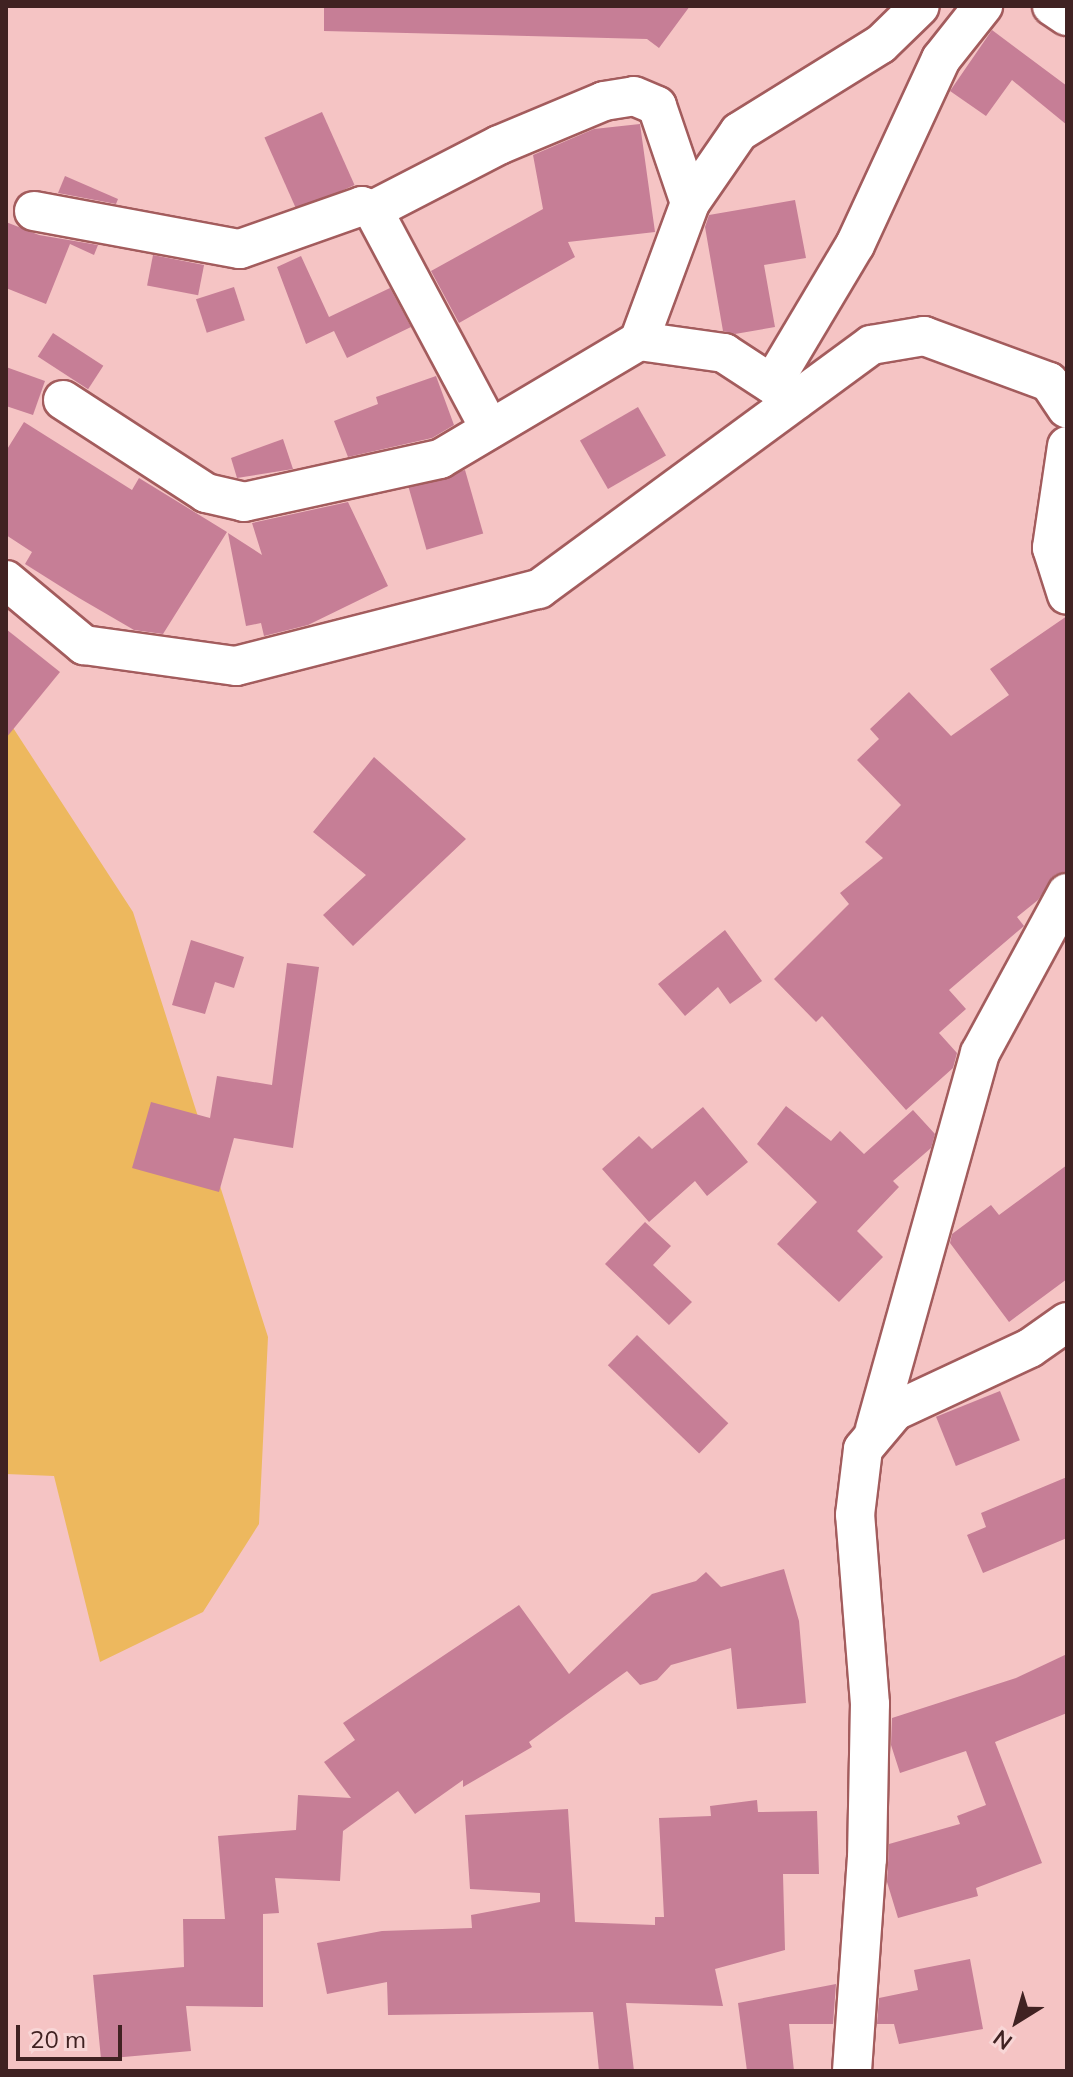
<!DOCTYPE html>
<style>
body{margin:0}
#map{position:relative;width:1073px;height:2077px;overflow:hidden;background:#f5c4c4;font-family:Mulish,sans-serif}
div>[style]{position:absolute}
.green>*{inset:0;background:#edb85e}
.building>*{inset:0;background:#c67e96;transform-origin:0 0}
.roads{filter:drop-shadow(2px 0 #a35c5d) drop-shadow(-2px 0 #a35c5d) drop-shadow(0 2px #a35c5d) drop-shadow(0 -2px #a35c5d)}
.minor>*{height:38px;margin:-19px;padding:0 19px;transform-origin:19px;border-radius:19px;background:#fff}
span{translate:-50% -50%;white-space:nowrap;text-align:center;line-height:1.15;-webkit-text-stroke:6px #f8d6d6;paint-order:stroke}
.frame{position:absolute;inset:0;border:8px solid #402222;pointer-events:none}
.north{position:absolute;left:977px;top:1981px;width:80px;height:80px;-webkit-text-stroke:6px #f8d6d6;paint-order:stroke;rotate:217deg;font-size:22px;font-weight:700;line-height:32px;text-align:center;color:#402222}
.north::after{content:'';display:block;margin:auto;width:28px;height:36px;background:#402222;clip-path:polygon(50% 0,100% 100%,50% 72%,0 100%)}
.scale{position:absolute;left:16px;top:2025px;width:106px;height:36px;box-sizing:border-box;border:4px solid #402222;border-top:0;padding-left:10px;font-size:24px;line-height:28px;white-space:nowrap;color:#402222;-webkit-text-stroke:6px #f8d6d6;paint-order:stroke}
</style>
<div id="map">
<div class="green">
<i style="clip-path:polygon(6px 717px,133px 912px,268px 1337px,259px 1524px,203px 1612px,100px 1662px,54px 1476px,6px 1474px)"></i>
</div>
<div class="building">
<i style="clip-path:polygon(324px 6px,690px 6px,659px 48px,647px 39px,324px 31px)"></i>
<i style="clip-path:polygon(992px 30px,1067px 86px,1067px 125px,1012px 80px,986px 116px,950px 91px)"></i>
<i style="left:322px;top:112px;width:80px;height:63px;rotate:66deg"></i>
<i style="clip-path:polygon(640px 124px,655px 232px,568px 242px,575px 257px,459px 323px,431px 271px,543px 209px,533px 155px,594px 129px)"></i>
<i style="clip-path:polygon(65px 176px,118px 199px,116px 204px,58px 193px)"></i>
<i style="clip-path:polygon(795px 200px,806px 258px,764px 265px,775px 327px,735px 334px,723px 331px,705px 227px,709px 215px)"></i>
<i style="clip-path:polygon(6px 222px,39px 235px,98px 245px,94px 255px,70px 244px,46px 304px,6px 288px)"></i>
<i style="left:153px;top:255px;width:52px;height:31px;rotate:11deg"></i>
<i style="clip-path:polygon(301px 256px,329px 317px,390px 288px,411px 327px,347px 358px,334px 331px,306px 344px,277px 267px)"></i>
<i style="left:234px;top:287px;width:35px;height:40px;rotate:72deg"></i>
<i style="left:53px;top:333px;width:60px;height:28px;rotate:33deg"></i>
<i style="clip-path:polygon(6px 367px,45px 381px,33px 415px,6px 406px)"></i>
<i style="clip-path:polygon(436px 376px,454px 425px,432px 438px,348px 457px,334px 421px,378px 404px,376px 397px)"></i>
<i style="left:638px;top:407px;width:56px;height:67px;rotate:60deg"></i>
<i style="clip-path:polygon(24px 422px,132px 490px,139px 478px,227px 532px,163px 634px,134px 630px,79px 598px,25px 564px,32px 552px,6px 535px,6px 451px)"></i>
<i style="clip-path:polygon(283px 439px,293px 469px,237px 478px,231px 458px)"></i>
<i style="left:465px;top:470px;width:66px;height:59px;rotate:74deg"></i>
<i style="clip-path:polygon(348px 502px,388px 586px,308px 625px,264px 636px,261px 623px,246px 626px,228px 533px,262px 555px,252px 523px)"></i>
<i style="clip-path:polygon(1067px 616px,1067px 871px,1055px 875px,1038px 900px,1017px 917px,1024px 926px,949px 990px,966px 1009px,939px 1033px,957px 1053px,953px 1068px,906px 1110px,822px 1016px,816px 1022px,774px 979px,849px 904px,840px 893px,883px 858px,865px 842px,901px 805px,857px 760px,879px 739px,870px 729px,909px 692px,951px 736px,1009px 695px,990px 669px)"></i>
<i style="clip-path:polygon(6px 629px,60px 672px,6px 738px)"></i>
<i style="clip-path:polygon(374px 757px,466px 839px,353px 946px,323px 915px,366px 875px,313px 832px)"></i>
<i style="clip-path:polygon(725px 930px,762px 981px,730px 1004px,718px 987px,685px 1016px,658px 984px)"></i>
<i style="clip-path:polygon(191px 940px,244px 957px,234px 988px,215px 982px,205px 1014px,172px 1005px)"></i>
<i style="clip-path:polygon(287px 963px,319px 967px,293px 1148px,234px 1138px,219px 1192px,132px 1168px,151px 1102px,210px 1118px,217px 1076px,272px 1085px)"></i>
<i style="clip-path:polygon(786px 1106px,831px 1141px,840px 1131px,864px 1154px,913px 1110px,935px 1134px,931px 1148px,893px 1181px,899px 1187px,857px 1231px,883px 1257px,839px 1302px,777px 1244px,817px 1202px,757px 1144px)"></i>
<i style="clip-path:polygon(703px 1107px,748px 1162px,707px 1196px,695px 1181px,649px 1222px,602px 1169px,639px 1136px,652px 1149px)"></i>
<i style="clip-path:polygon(1067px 1165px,1067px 1279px,1009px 1322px,950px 1243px,952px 1234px,991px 1205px,999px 1215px)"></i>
<i style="clip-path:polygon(645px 1222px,671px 1246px,653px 1265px,692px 1302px,669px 1325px,605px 1264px)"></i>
<i style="left:637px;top:1335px;width:127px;height:42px;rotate:44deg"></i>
<i style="left:1000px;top:1391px;width:53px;height:69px;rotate:68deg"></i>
<i style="clip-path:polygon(1067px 1477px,1067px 1538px,983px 1573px,967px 1535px,986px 1527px,981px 1513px)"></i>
<i style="clip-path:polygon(784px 1569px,799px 1621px,806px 1703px,737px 1709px,731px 1648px,671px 1665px,657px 1680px,640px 1685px,627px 1671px,529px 1742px,532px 1747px,463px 1787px,463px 1780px,415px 1814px,398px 1791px,343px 1831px,340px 1881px,275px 1878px,279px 1913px,263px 1914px,263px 2007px,186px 2006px,191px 2051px,101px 2059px,93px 1975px,184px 1967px,183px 1919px,225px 1919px,218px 1836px,296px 1830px,298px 1795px,351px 1798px,324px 1762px,355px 1740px,343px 1723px,519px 1605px,569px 1674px,652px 1594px,696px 1581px,706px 1572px,721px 1587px)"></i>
<i style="clip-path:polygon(1067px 1654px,1067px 1713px,995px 1742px,1042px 1863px,976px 1888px,978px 1896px,898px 1918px,887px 1882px,889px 1844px,960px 1824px,957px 1816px,986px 1805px,966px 1751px,900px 1773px,891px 1745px,892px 1718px,1016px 1678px)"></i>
<i style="clip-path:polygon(757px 1800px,758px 1812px,817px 1811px,819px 1874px,783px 1874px,785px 1950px,715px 1969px,723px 2006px,626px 2003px,634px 2071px,599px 2071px,593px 2012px,388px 2015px,387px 1982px,327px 1994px,317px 1943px,382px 1931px,472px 1928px,471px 1915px,540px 1902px,540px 1893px,470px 1889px,465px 1815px,568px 1809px,575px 1922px,655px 1925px,655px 1917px,664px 1917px,659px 1818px,711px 1816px,710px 1806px)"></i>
<i style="clip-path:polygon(970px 1959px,983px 2029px,899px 2044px,894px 2024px,877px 2024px,879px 1998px,918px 1990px,914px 1970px)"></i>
<i style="clip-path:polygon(836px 1984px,833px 2024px,789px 2024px,794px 2071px,747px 2071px,738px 2003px)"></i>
</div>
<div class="roads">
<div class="minor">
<i style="left:1052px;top:6px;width:18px;rotate:34deg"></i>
<i style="left:373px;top:210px;width:142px;rotate:-27.3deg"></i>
<i style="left:499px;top:145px;width:114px;rotate:-22.7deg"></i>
<i style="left:604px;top:101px;width:30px;rotate:-9deg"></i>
<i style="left:634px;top:96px;width:25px;rotate:23deg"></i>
<i style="left:657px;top:106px;width:102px;rotate:71.2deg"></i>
<i style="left:34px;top:211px;width:209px;rotate:10.5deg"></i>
<i style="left:240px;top:249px;width:129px;rotate:-19.4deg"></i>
<i style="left:362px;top:206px;width:12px;rotate:20deg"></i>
<i style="left:373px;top:210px;width:248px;rotate:61.9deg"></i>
<i style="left:639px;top:341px;width:147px;rotate:-69.7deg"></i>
<i style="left:690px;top:203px;width:86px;rotate:-55.4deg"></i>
<i style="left:739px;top:132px;width:167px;rotate:-31.8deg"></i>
<i style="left:881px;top:44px;width:54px;rotate:-44.3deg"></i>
<i style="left:772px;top:384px;width:162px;rotate:-59.2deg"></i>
<i style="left:855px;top:245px;width:205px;rotate:-65.2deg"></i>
<i style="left:941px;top:59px;width:68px;rotate:-51.6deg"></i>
<i style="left:63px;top:400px;width:171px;rotate:33deg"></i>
<i style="left:206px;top:493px;width:39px;rotate:13deg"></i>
<i style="left:244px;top:502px;width:201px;rotate:-12.4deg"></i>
<i style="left:440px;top:459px;width:231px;rotate:-30.7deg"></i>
<i style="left:639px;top:341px;width:86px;rotate:8deg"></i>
<i style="left:724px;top:353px;width:86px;rotate:33.1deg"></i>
<i style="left:1067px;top:446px;width:103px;rotate:98.4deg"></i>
<i style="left:1052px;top:548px;width:49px;rotate:72.3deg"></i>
<i style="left:6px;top:580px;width:102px;rotate:39.8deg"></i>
<i style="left:84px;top:645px;width:153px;rotate:7.9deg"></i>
<i style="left:236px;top:666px;width:313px;rotate:-14.3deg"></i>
<i style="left:539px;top:589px;width:412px;rotate:-36.3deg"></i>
<i style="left:871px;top:345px;width:54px;rotate:-9.6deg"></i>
<i style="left:924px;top:336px;width:133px;rotate:20.2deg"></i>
<i style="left:1049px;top:382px;width:32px;rotate:56deg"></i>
<i style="left:875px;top:1429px;width:390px;rotate:-74.4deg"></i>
<i style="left:980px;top:1053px;width:182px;rotate:-61.5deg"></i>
<i style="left:852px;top:2071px;width:213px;rotate:-86deg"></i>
<i style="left:867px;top:1859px;width:155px;rotate:-88.9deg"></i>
<i style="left:870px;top:1704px;width:190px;rotate:-94.5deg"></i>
<i style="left:855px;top:1515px;width:66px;rotate:-83.1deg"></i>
<i style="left:863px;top:1449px;width:50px;rotate:-49.9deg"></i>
<i style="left:895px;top:1411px;width:149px;rotate:-25deg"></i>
<i style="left:1030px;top:1348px;width:45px;rotate:-35.1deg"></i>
</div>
</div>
<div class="frame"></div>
<div class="north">N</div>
<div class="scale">20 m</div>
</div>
